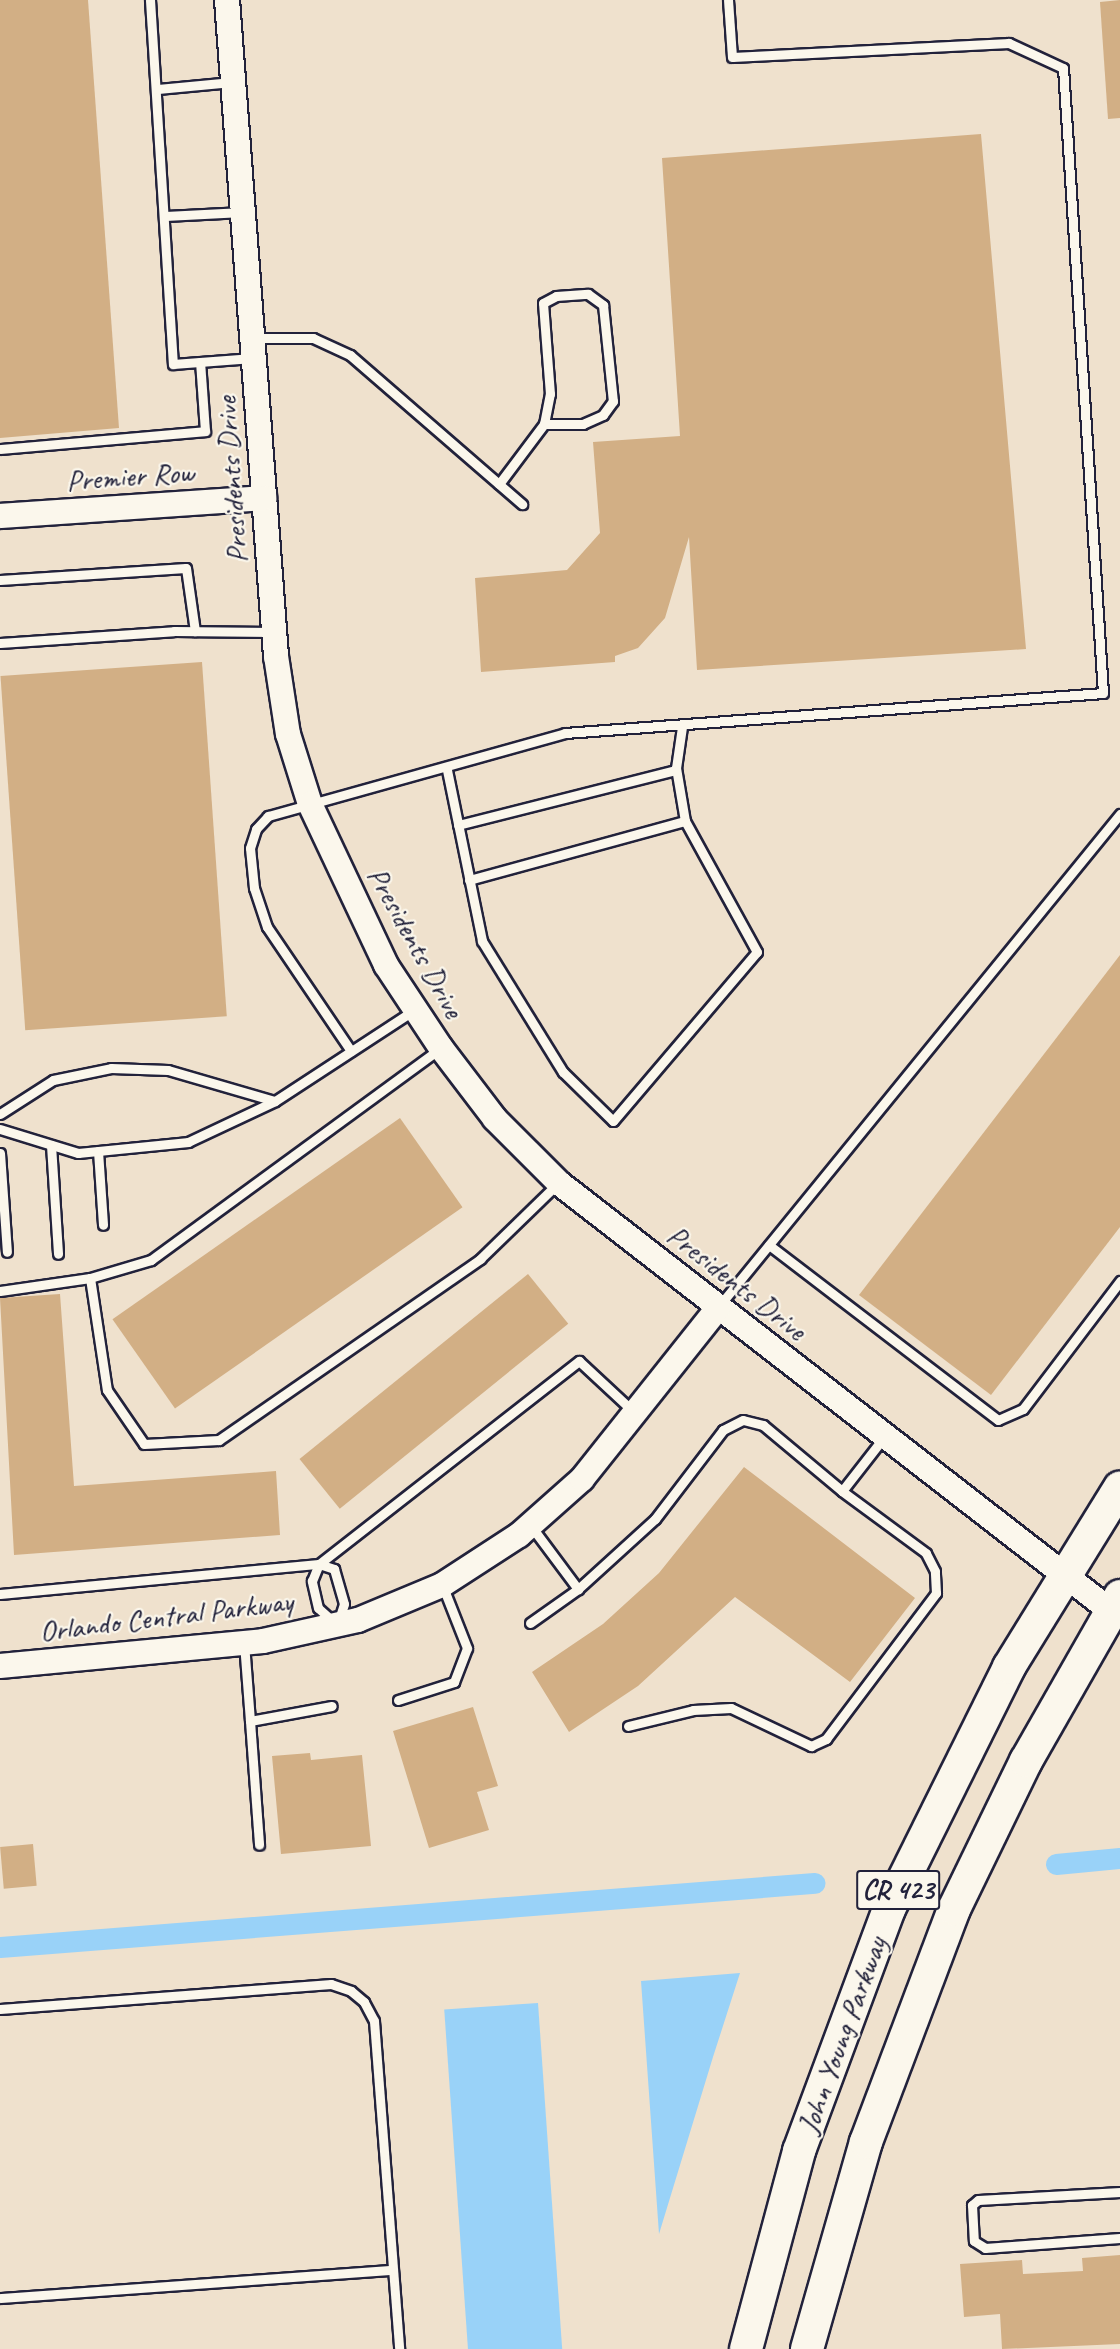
<!DOCTYPE html>
<style>
body{margin:0}
#map{position:relative;width:1120px;height:2349px;overflow:hidden;background:#efe1cd;font-family:Caveat,sans-serif}
div>[style]{position:absolute}
.water>*{inset:0;background:#99d2f8;transform-origin:0 0}
.canal>*{height:21px;margin:-10.5px;padding:0 10.5px;transform-origin:10.5px;border-radius:10.5px;background:#99d2f8}
.building>*{inset:0;background:#d2af85;transform-origin:0 0}
.roads{filter:drop-shadow(2px 0 #22223b) drop-shadow(-2px 0 #22223b) drop-shadow(0 2px #22223b) drop-shadow(0 -2px #22223b)}
.service>*{height:9px;margin:-4.5px;padding:0 4.5px;transform-origin:4.5px;border-radius:4.5px;background:#fbf7ec}
.tertiary>*{height:24px;margin:-12px;padding:0 12px;transform-origin:12px;border-radius:12px;background:#fbf7ec}
.trunk>*{height:32px;margin:-16px;padding:0 16px;transform-origin:16px;border-radius:16px;background:#fbf7ec}
span{translate:-50% -50%;white-space:nowrap;text-align:center;line-height:1.15;-webkit-text-stroke:4.5px #fbf7ec;paint-order:stroke}
.shield-label span{padding:2px 4px;background:#fbf7ec;border:2px solid;border-radius:4px;-webkit-text-stroke-width:0}
.shield-label{font-size:28px;color:#22223b;font-weight:700}
.street-label{font-size:30px;color:#22223b}
</style>
<div id="map">
<div class="water">
<i style="clip-path:polygon(740px 1973px,713px 2057px,659px 2234px,641px 1981px)"></i>
<i style="left:538px;top:2003px;width:347px;height:94px;rotate:86deg"></i>
</div>
<div class="canal">
<i style="left:1056px;top:1864px;width:64px;rotate:-5.4deg"></i>
<i style="left:0;top:1947px;width:817px;rotate:-4.5deg"></i>
</div>
<div class="building">
<i style="clip-path:polygon(0 0,88px 0,119px 428px,0 438px)"></i>
<i style="clip-path:polygon(1120px 0,1120px 118px,1108px 119px,1100px 2px)"></i>
<i style="clip-path:polygon(981px 134px,1026px 649px,697px 670px,689px 537px,665px 618px,638px 648px,615px 656px,615px 662px,481px 672px,475px 578px,567px 570px,600px 533px,593px 442px,680px 436px,662px 158px)"></i>
<i style="left:202px;top:662px;width:355px;height:202px;rotate:86deg"></i>
<i style="clip-path:polygon(1120px 955px,1120px 1227px,991px 1395px,859px 1295px)"></i>
<i style="left:400px;top:1118px;width:109px;height:351px;rotate:55deg"></i>
<i style="left:528px;top:1274px;width:64px;height:294px;rotate:51deg"></i>
<i style="clip-path:polygon(60px 1294px,74px 1486px,276px 1471px,280px 1535px,14px 1555px,0 1298px)"></i>
<i style="clip-path:polygon(744px 1467px,915px 1598px,850px 1682px,735px 1597px,638px 1686px,569px 1732px,532px 1672px,603px 1624px,659px 1573px)"></i>
<i style="clip-path:polygon(473px 1707px,498px 1786px,477px 1792px,489px 1830px,429px 1848px,393px 1731px)"></i>
<i style="clip-path:polygon(310px 1753px,311px 1760px,362px 1755px,371px 1846px,281px 1854px,272px 1756px)"></i>
<i style="left:33px;top:1844px;width:42px;height:33px;rotate:85deg"></i>
<i style="clip-path:polygon(1120px 2255px,1120px 2344px,1002px 2349px,1000px 2314px,964px 2317px,960px 2264px,1022px 2260px,1023px 2274px,1083px 2271px,1082px 2258px)"></i>
</div>
<div class="roads">
<div class="service">
<i style="left:150px;top:0;width:365px;rotate:86.4deg"></i>
<i style="left:173px;top:364px;width:80px;rotate:-4.3deg"></i>
<i style="left:157px;top:89px;width:76px;rotate:-5.3deg"></i>
<i style="left:165px;top:216px;width:78px;rotate:-2.9deg"></i>
<i style="left:252px;top:338px;width:61px"></i>
<i style="left:313px;top:338px;width:41px;rotate:24.7deg"></i>
<i style="left:350px;top:355px;width:228px;rotate:40.9deg"></i>
<i style="left:0;top:449px;width:206px;rotate:-5deg"></i>
<i style="left:205px;top:431px;width:69px;rotate:-94.1deg"></i>
<i style="left:499px;top:484px;width:75px;rotate:-53.1deg"></i>
<i style="left:544px;top:424px;width:31px;rotate:-79deg"></i>
<i style="left:550px;top:394px;width:91px;rotate:-94.4deg"></i>
<i style="left:543px;top:303px;width:15px;rotate:-28deg"></i>
<i style="left:556px;top:296px;width:32px;rotate:-4deg"></i>
<i style="left:588px;top:294px;width:19px;rotate:36deg"></i>
<i style="left:603px;top:305px;width:97px;rotate:84.1deg"></i>
<i style="left:613px;top:401px;width:17px;rotate:126deg"></i>
<i style="left:603px;top:415px;width:22px;rotate:156deg"></i>
<i style="left:583px;top:424px;width:39px;rotate:180deg"></i>
<i style="left:0;top:580px;width:186px;rotate:-3.7deg"></i>
<i style="left:186px;top:568px;width:64px;rotate:81.9deg"></i>
<i style="left:0;top:643px;width:174px;rotate:-3.9deg"></i>
<i style="left:174px;top:631px;width:99px;rotate:0.6deg"></i>
<i style="left:447px;top:770px;width:175px;rotate:78.4deg"></i>
<i style="left:482px;top:941px;width:154px;rotate:58.3deg"></i>
<i style="left:563px;top:1072px;width:70px;rotate:44.4deg"></i>
<i style="left:613px;top:1121px;width:222px;rotate:-49.6deg"></i>
<i style="left:757px;top:952px;width:149px;rotate:-118.8deg"></i>
<i style="left:685px;top:821px;width:54px;rotate:-99.6deg"></i>
<i style="left:676px;top:768px;width:41px;rotate:-81.7deg"></i>
<i style="left:458px;top:825px;width:225px;rotate:-14.2deg"></i>
<i style="left:469px;top:880px;width:224px;rotate:-15.3deg"></i>
<i style="left:351px;top:1051px;width:150px;rotate:-124.1deg"></i>
<i style="left:267px;top:927px;width:41px;rotate:-108.4deg"></i>
<i style="left:254px;top:888px;width:40px;rotate:-95.7deg"></i>
<i style="left:250px;top:848px;width:20px;rotate:-72deg"></i>
<i style="left:256px;top:829px;width:18px;rotate:-47deg"></i>
<i style="left:268px;top:816px;width:308px;rotate:-15.6deg"></i>
<i style="left:565px;top:733px;width:539px;rotate:-4.25deg"></i>
<i style="left:1103px;top:693px;width:626px;rotate:-93.66deg"></i>
<i style="left:1063px;top:68px;width:60px;rotate:-155.2deg"></i>
<i style="left:1009px;top:43px;width:277px;rotate:177.1deg"></i>
<i style="left:732px;top:57px;width:57px;rotate:-94deg"></i>
<i style="left:0;top:1114px;width:63px;rotate:-32.7deg"></i>
<i style="left:53px;top:1080px;width:59px;rotate:-11.7deg"></i>
<i style="left:111px;top:1068px;width:57px;rotate:2deg"></i>
<i style="left:168px;top:1070px;width:111px;rotate:16.2deg"></i>
<i style="left:0;top:1129px;width:82px;rotate:17.1deg"></i>
<i style="left:78px;top:1153px;width:111px;rotate:-5.7deg"></i>
<i style="left:188px;top:1142px;width:96px;rotate:-25.2deg"></i>
<i style="left:275px;top:1101px;width:166px;rotate:-33.2deg"></i>
<i style="left:51px;top:1145px;width:109px;rotate:86.3deg"></i>
<i style="left:98px;top:1151px;width:74px;rotate:86.1deg"></i>
<i style="left:0;top:1153px;width:99px;rotate:86deg"></i>
<i style="left:769px;top:1245px;width:288px;rotate:37.4deg"></i>
<i style="left:998px;top:1420px;width:27px;rotate:-24deg"></i>
<i style="left:1023px;top:1409px;width:161px;rotate:-52.8deg"></i>
<i style="left:90px;top:1278px;width:113px;rotate:81.4deg"></i>
<i style="left:107px;top:1390px;width:65px;rotate:55.6deg"></i>
<i style="left:144px;top:1444px;width:75px;rotate:-3.1deg"></i>
<i style="left:219px;top:1440px;width:318px;rotate:-34.7deg"></i>
<i style="left:480px;top:1259px;width:107px;rotate:-44.2deg"></i>
<i style="left:0;top:1291px;width:91px;rotate:-8.2deg"></i>
<i style="left:90px;top:1278px;width:64px;rotate:-16.4deg"></i>
<i style="left:151px;top:1260px;width:359px;rotate:-36.2deg"></i>
<i style="left:719px;top:1306px;width:635px;rotate:-50.82deg"></i>
<i style="left:531px;top:1526px;width:79px;rotate:53.3deg"></i>
<i style="left:578px;top:1589px;width:104px;rotate:-42.3deg"></i>
<i style="left:655px;top:1519px;width:112px;rotate:-52.6deg"></i>
<i style="left:723px;top:1430px;width:22px;rotate:-27deg"></i>
<i style="left:743px;top:1420px;width:21px;rotate:14deg"></i>
<i style="left:763px;top:1425px;width:103px;rotate:39.9deg"></i>
<i style="left:319px;top:1564px;width:16px;rotate:18deg"></i>
<i style="left:334px;top:1569px;width:36px;rotate:74deg"></i>
<i style="left:344px;top:1604px;width:22px;rotate:108deg"></i>
<i style="left:337px;top:1625px;width:25px;rotate:-138deg"></i>
<i style="left:318px;top:1608px;width:28px;rotate:-103deg"></i>
<i style="left:312px;top:1581px;width:18px;rotate:-68deg"></i>
<i style="left:0;top:1594px;width:320px;rotate:-5.4deg"></i>
<i style="left:319px;top:1564px;width:330px;rotate:-38deg"></i>
<i style="left:579px;top:1361px;width:76px;rotate:42.9deg"></i>
<i style="left:530px;top:1623px;width:59px;rotate:-35.3deg"></i>
<i style="left:244px;top:1643px;width:78px;rotate:85.6deg"></i>
<i style="left:250px;top:1721px;width:83px;rotate:-10.4deg"></i>
<i style="left:398px;top:1700px;width:59px;rotate:-17.8deg"></i>
<i style="left:454px;top:1682px;width:36px;rotate:-69deg"></i>
<i style="left:467px;top:1648px;width:66px;rotate:-111.5deg"></i>
<i style="left:250px;top:1721px;width:124px;rotate:85.8deg"></i>
<i style="left:628px;top:1726px;width:67px;rotate:-13.8deg"></i>
<i style="left:693px;top:1710px;width:38px;rotate:-3deg"></i>
<i style="left:731px;top:1708px;width:89px;rotate:25.4deg"></i>
<i style="left:811px;top:1746px;width:17px;rotate:-25deg"></i>
<i style="left:826px;top:1739px;width:183px;rotate:-53deg"></i>
<i style="left:936px;top:1593px;width:22px;rotate:-93deg"></i>
<i style="left:935px;top:1571px;width:20px;rotate:-117deg"></i>
<i style="left:926px;top:1553px;width:104px;rotate:-143.6deg"></i>
<i style="left:842px;top:1491px;width:70px;rotate:-52deg"></i>
<i style="left:0;top:2009px;width:332px;rotate:-4.3deg"></i>
<i style="left:331px;top:1984px;width:21px;rotate:19deg"></i>
<i style="left:351px;top:1991px;width:17px;rotate:40deg"></i>
<i style="left:364px;top:2002px;width:21px;rotate:62deg"></i>
<i style="left:374px;top:2021px;width:329px;rotate:85.6deg"></i>
<i style="left:1120px;top:2192px;width:142px;rotate:176.8deg"></i>
<i style="left:978px;top:2200px;width:8px;rotate:140deg"></i>
<i style="left:972px;top:2205px;width:36px;rotate:87deg"></i>
<i style="left:974px;top:2241px;width:13px;rotate:32deg"></i>
<i style="left:985px;top:2248px;width:135px;rotate:-4.2deg"></i>
<i style="left:0;top:2298px;width:393px;rotate:-4.1deg"></i>
</div>
<div class="tertiary">
<i style="left:227px;top:0;width:658px;rotate:85.73deg"></i>
<i style="left:276px;top:656px;width:79px;rotate:81.3deg"></i>
<i style="left:288px;top:734px;width:73px;rotate:72.6deg"></i>
<i style="left:310px;top:804px;width:178px;rotate:64.7deg"></i>
<i style="left:386px;top:965px;width:100px;rotate:56.5deg"></i>
<i style="left:441px;top:1048px;width:89px;rotate:52.7deg"></i>
<i style="left:495px;top:1119px;width:91px;rotate:45deg"></i>
<i style="left:559px;top:1183px;width:698px;rotate:37.79deg"></i>
<i style="left:0;top:516px;width:265px;rotate:-3.9deg"></i>
<i style="left:0;top:1666px;width:264px;rotate:-5.4deg"></i>
<i style="left:263px;top:1641px;width:97px;rotate:-12.5deg"></i>
<i style="left:358px;top:1620px;width:91px;rotate:-22.6deg"></i>
<i style="left:442px;top:1585px;width:92px;rotate:-33deg"></i>
<i style="left:519px;top:1535px;width:84px;rotate:-41.6deg"></i>
<i style="left:582px;top:1479px;width:218px;rotate:-51.5deg"></i>
</div>
<div class="trunk">
<i style="left:746px;top:2349px;width:205px;rotate:-75deg"></i>
<i style="left:799px;top:2151px;width:258px;rotate:-69.6deg"></i>
<i style="left:889px;top:1909px;width:270px;rotate:-63.6deg"></i>
<i style="left:1009px;top:1667px;width:211px;rotate:-58.3deg"></i>
<i style="left:807px;top:2349px;width:215px;rotate:-74.1deg"></i>
<i style="left:866px;top:2142px;width:249px;rotate:-69.3deg"></i>
<i style="left:954px;top:1909px;width:165px;rotate:-64.1deg"></i>
<i style="left:1026px;top:1761px;width:190px;rotate:-60.3deg"></i>
</div>
</div>
<div class="shield-label">
<span style="left:898px;top:1890px">CR 423</span>
</div>
<div class="street-label">
<span style="left:130px;top:476px;rotate:-4deg">Premier Row</span>
<span style="left:231px;top:480px;rotate:-94deg">Presidents Drive</span>
<span style="left:416px;top:942px;rotate:61deg">Presidents Drive</span>
<span style="left:737px;top:1282px;rotate:38deg">Presidents Drive</span>
<span style="left:166px;top:1616px;rotate:-7deg">Orlando Central Parkway</span>
<span style="left:842px;top:2035px;rotate:-70deg">John Young Parkway</span>
</div>
</div>
